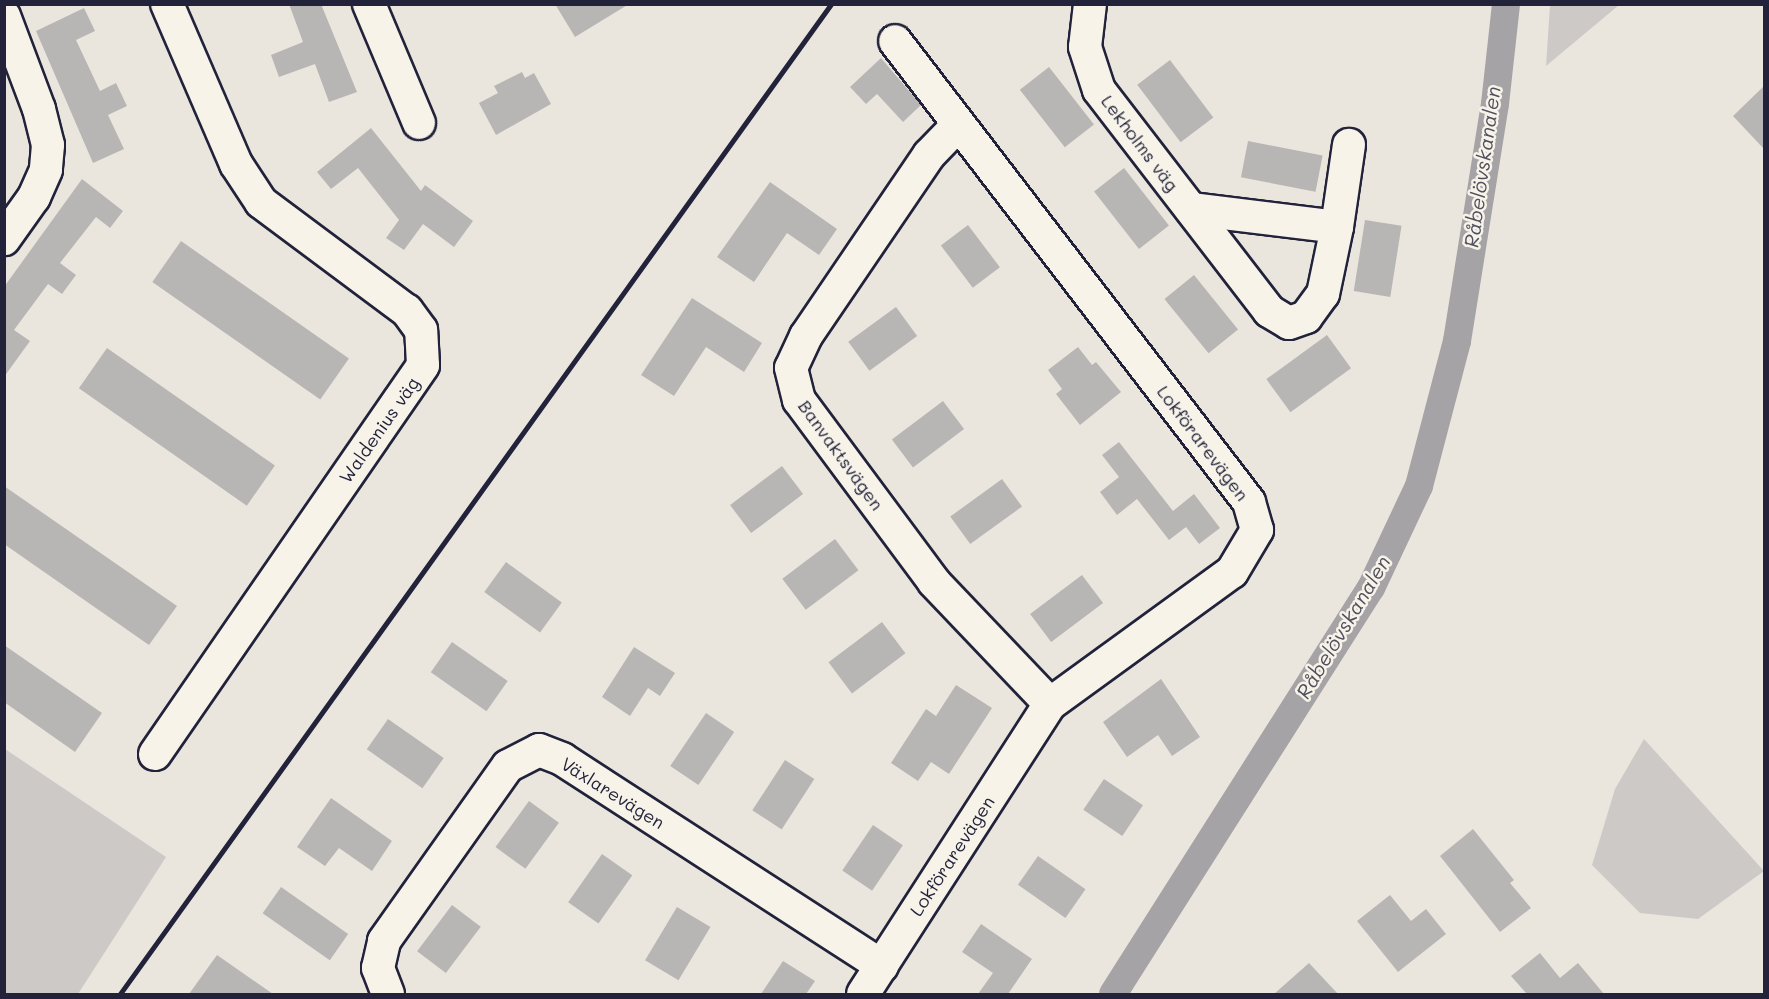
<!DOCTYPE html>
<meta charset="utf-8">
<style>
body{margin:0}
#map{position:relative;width:1769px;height:999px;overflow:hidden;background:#eae6de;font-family:Mali,sans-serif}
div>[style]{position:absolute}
.green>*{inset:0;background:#cdc9c6}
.canal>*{height:28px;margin:-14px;padding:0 14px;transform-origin:14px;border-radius:14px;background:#a6a3a6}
.building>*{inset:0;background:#b8b6b5;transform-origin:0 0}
.roads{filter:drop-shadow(2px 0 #22223b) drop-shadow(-2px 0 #22223b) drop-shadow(0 2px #22223b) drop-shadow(0 -2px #22223b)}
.minor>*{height:32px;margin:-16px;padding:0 16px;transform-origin:16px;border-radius:16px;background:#f7f3e8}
.rail>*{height:4.5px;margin:-2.25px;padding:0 2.25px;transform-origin:2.25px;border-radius:2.25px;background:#22223b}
span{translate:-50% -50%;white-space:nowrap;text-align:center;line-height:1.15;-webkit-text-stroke:5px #f7f3e8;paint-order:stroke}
.street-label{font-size:18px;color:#22223b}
.water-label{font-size:20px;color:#504f60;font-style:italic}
.frame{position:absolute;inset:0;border:6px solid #22223b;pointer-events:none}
</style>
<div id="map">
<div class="green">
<i style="clip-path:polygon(1550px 5px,1550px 4px,1619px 5px,1546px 66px)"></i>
<i style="clip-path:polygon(1644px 739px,1764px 871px,1698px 919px,1640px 913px,1592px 865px,1615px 789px)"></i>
<i style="clip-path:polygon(5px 749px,166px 857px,78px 994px,5px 994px)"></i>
</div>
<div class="canal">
<i style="left:1113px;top:994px;width:481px;rotate:-57.6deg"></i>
<i style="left:1371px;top:588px;width:113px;rotate:-64.8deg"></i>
<i style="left:1419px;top:486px;width:150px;rotate:-75.3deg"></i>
<i style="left:1457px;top:341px;width:240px;rotate:-80.9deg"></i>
<i style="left:1495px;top:104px;width:101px;rotate:-83.7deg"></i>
</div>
<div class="building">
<i style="clip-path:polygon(289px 4px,321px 4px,357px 92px,329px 102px,315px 64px,279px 77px,271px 55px,303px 42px)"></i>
<i style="clip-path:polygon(555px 4px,629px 4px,575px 37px)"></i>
<i style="clip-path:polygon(84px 8px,95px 31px,76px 40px,100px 91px,116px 83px,127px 106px,108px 115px,124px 149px,93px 163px,36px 31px)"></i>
<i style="clip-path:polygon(881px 58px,921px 105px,903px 122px,877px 94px,866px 104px,850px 87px)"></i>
<i style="left:1170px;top:60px;width:72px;height:41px;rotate:53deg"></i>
<i style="left:1049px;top:67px;width:73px;height:37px;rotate:52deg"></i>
<i style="clip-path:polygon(522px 72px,525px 78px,534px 73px,551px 104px,496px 135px,479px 103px,498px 93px,494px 86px)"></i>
<i style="clip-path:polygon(1764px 86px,1764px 149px,1733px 116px)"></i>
<i style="clip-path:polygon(371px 128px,421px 191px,425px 185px,473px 221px,454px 247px,423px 224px,404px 250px,386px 238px,399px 220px,358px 168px,331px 189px,317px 172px)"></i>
<i style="left:1248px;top:141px;width:76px;height:37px;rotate:11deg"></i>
<i style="left:1124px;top:168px;width:73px;height:38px;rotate:52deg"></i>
<i style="clip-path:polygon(82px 179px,123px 211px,110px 228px,96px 217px,60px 263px,76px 275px,62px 294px,48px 284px,14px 330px,30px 341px,4px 377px,4px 287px)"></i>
<i style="clip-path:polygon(770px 182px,837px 229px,819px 255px,787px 233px,754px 282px,717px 257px)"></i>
<i style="left:1365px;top:220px;width:37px;height:72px;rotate:9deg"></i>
<i style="left:968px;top:225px;width:53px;height:34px;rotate:53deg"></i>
<i style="left:181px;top:241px;width:205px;height:50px;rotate:35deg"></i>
<i style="left:1194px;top:275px;width:70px;height:38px;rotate:51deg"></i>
<i style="clip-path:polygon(692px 298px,762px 343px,744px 372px,706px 347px,674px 396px,641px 375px)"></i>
<i style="left:896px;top:307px;width:36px;height:59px;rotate:54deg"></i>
<i style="left:1327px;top:335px;width:41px;height:75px;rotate:54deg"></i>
<i style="clip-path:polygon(1078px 347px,1092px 365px,1096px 362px,1121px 392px,1080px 425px,1056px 394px,1062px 389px,1048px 370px)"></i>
<i style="left:107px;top:348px;width:205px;height:49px;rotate:35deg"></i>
<i style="left:943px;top:401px;width:35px;height:64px;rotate:53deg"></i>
<i style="clip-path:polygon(1119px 442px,1173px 511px,1194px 494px,1220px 528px,1199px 544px,1186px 527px,1169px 540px,1137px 499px,1117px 515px,1100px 492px,1119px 477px,1102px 455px)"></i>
<i style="left:782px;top:466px;width:35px;height:65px;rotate:53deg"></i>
<i style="left:1002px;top:479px;width:34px;height:64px;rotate:54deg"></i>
<i style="clip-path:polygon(4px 486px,177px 606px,149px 645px,4px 544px)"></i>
<i style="left:835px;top:539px;width:39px;height:66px;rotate:53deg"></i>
<i style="left:506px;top:562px;width:69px;height:37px;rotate:36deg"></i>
<i style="left:1082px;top:575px;width:35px;height:65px;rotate:53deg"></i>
<i style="left:882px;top:622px;width:39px;height:67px;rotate:53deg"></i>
<i style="left:452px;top:642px;width:68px;height:37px;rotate:35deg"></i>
<i style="clip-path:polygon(4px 645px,102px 713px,75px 752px,4px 702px)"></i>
<i style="clip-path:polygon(634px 647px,675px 673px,660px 696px,648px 688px,630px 716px,602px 697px)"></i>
<i style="clip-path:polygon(1161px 679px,1200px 737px,1172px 756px,1158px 735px,1127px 757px,1103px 722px)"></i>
<i style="clip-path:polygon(956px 685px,992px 708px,949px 774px,931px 762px,918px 781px,891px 763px,926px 709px,936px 716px)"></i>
<i style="left:706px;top:713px;width:34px;height:64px;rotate:34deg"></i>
<i style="left:388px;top:719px;width:68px;height:37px;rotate:35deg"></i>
<i style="left:785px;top:760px;width:35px;height:60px;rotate:33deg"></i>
<i style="left:1104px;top:779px;width:47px;height:37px;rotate:34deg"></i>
<i style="clip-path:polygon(331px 798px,392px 841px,372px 871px,339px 848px,325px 866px,297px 847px)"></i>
<i style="left:529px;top:801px;width:37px;height:57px;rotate:36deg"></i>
<i style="left:873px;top:825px;width:36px;height:55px;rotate:34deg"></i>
<i style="clip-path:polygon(1473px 829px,1514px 880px,1510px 883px,1531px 908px,1500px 932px,1440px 856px)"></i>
<i style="left:602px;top:854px;width:37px;height:59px;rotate:35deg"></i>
<i style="left:1038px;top:856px;width:58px;height:35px;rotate:35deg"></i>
<i style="left:281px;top:887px;width:82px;height:32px;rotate:35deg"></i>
<i style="clip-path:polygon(1390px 895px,1411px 921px,1426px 909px,1446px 934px,1398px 972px,1357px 921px)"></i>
<i style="left:452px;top:905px;width:36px;height:58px;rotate:37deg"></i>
<i style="left:677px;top:907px;width:39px;height:62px;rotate:31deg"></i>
<i style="clip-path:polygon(981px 924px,1032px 959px,1008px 994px,978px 994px,993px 973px,962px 952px)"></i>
<i style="clip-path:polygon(1540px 953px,1560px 978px,1578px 963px,1604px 994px,1527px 994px,1511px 976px)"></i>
<i style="clip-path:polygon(217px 955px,273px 994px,189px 994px)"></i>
<i style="clip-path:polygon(783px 961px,815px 981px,806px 994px,761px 994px)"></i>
<i style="clip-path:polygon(1309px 963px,1338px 994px,1274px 994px)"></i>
</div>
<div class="roads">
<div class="minor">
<i style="left:369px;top:4px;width:129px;rotate:67.2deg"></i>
<i style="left:1090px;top:4px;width:43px;rotate:96.6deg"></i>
<i style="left:1085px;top:47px;width:45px;rotate:72deg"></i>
<i style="left:1099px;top:90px;width:279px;rotate:52.4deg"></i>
<i style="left:1269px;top:311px;width:23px;rotate:31deg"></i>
<i style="left:1289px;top:323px;width:18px;rotate:-19deg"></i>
<i style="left:1306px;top:317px;width:29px;rotate:-54deg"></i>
<i style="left:1323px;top:294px;width:68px;rotate:-78.2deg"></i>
<i style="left:1337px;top:227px;width:83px;rotate:-81.7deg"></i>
<i style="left:4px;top:16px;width:99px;rotate:69.4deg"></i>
<i style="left:39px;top:109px;width:37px;rotate:76deg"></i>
<i style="left:48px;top:145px;width:25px;rotate:95deg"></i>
<i style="left:46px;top:170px;width:30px;rotate:114deg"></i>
<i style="left:34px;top:197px;width:52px;rotate:125.5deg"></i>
<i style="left:958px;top:125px;width:42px;rotate:134deg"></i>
<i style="left:929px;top:155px;width:219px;rotate:124.2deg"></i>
<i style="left:806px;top:336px;width:35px;rotate:115deg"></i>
<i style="left:791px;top:368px;width:33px;rotate:76deg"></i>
<i style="left:799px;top:400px;width:227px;rotate:53.4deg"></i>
<i style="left:934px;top:582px;width:168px;rotate:46.4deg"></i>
<i style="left:1191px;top:209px;width:147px;rotate:7deg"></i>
<i style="left:155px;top:754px;width:472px;rotate:-55.4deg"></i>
<i style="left:423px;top:365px;width:35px;rotate:-93deg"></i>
<i style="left:421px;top:330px;width:24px;rotate:-126deg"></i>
<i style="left:407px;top:311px;width:182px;rotate:-143.3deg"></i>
<i style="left:261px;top:202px;width:45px;rotate:-123.3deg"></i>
<i style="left:236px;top:164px;width:174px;rotate:-113.3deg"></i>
<i style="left:388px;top:994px;width:28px;rotate:-111deg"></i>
<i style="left:378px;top:968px;width:28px;rotate:-77deg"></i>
<i style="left:384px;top:941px;width:214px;rotate:-54.7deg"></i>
<i style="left:508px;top:766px;width:35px;rotate:-27deg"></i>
<i style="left:539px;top:750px;width:25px;rotate:21deg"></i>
<i style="left:562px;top:759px;width:381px;rotate:32.9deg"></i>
<i style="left:863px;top:994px;width:345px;rotate:-57.2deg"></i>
<i style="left:1050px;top:704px;width:225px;rotate:-36deg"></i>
<i style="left:1232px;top:572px;width:49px;rotate:-59.2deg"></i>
<i style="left:1257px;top:530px;width:29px;rotate:-106deg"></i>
<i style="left:1249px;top:502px;width:581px;rotate:-127.52deg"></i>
</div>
</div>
<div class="rail">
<i style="left:120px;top:994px;width:1219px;rotate:-54.31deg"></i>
</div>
<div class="street-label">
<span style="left:1140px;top:143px;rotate:53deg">Lekholms väg</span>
<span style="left:379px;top:430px;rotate:-55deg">Waldenius väg</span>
<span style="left:1203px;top:443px;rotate:53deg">Lokförarevägen</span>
<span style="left:841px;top:455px;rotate:54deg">Banvaktsvägen</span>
<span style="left:613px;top:793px;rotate:32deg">Växlarevägen</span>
<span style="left:952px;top:856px;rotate:-57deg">Lokförarevägen</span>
</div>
<div class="water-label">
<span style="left:1482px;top:167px;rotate:-82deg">Råbelövskanalen</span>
<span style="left:1343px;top:627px;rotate:-59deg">Råbelövskanalen</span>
</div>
<div class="frame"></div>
</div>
